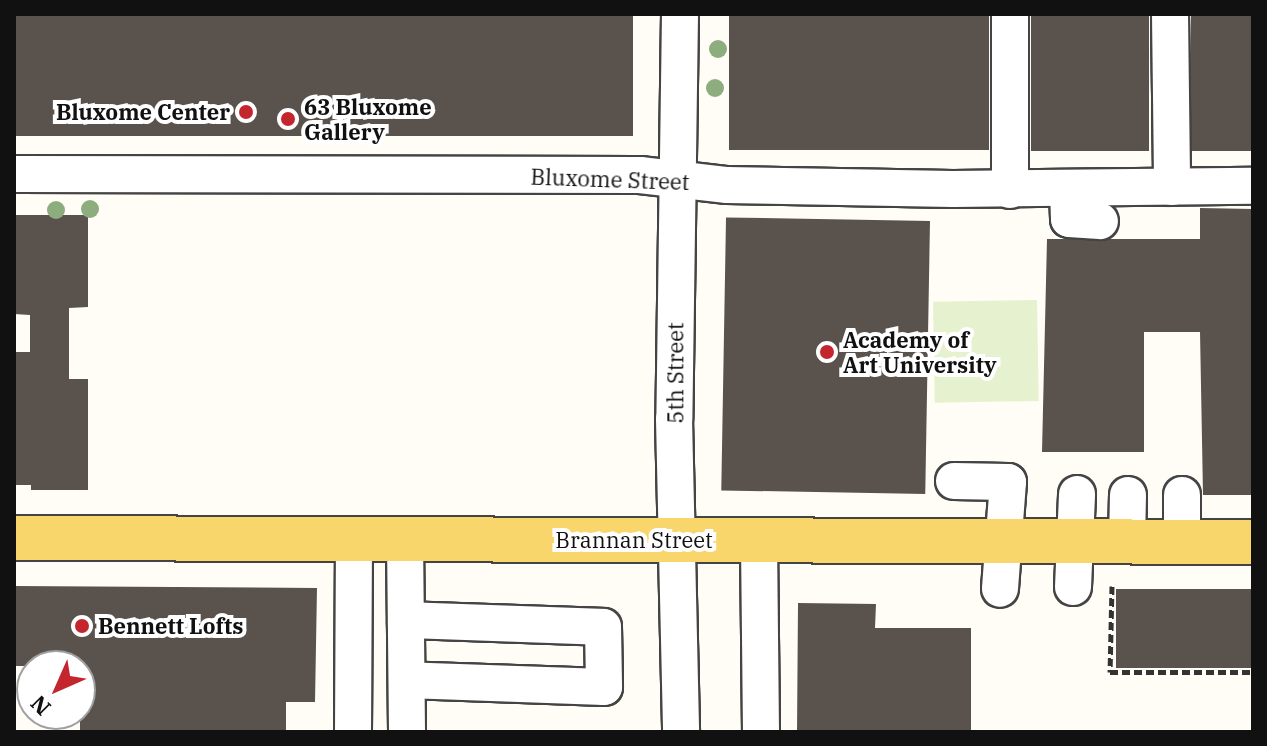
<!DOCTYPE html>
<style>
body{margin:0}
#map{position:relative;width:1267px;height:746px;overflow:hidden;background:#fffdf5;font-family:"IBM Plex Serif",serif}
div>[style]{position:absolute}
.pitch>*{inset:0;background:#e6f2cf;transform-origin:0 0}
.building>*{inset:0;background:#5a524d;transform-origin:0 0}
.path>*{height:5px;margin-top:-2.5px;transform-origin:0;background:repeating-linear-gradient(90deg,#333 0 8px,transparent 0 12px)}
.roads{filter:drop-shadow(2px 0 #444) drop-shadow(-2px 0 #444) drop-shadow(0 2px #444) drop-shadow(0 -2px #444)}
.minor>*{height:36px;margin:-18px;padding:0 18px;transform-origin:18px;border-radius:18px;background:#fff}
.major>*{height:44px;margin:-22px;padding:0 22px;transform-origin:22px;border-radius:22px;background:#f9d66b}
.trees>*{width:18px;height:18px;margin:-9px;border-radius:50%;background:#8dad7f}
.dots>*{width:22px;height:22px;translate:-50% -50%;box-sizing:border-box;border:4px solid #fff;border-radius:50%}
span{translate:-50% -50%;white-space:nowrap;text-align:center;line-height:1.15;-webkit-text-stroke:8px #fff;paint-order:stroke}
.poi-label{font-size:22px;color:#111;font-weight:700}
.left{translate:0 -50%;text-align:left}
.right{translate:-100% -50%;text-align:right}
.street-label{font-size:22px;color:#111}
.frame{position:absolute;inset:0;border:16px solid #111;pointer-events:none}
.north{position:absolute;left:16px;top:650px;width:80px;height:80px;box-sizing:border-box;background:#fff;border:2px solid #a0a0a0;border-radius:50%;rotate:225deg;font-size:22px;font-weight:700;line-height:32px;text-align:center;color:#111}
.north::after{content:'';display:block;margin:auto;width:28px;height:36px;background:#c4262e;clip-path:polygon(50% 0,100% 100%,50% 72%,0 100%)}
</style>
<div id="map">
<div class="pitch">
<i style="left:1037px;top:300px;width:101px;height:104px;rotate:89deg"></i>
</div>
<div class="building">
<i style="left:14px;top:14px;width:619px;height:122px"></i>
<i style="left:729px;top:14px;width:260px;height:136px"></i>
<i style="left:1031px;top:14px;width:118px;height:137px"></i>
<i style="left:1191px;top:14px;width:62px;height:137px"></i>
<i style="clip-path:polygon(1200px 208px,1253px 209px,1253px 495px,1203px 495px,1200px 332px,1144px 332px,1144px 452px,1042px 452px,1047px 239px,1200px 239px)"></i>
<i style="clip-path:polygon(14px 215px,88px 215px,88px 307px,69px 308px,69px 379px,88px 379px,88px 490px,31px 490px,31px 485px,14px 485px,14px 352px,30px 352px,30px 315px,14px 314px)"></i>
<i style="left:930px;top:221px;width:273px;height:204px;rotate:91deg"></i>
<i style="clip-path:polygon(14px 586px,317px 588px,315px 702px,286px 702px,286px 732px,80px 732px,80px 666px,14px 666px)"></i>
<i style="left:1116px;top:589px;width:137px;height:79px"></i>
<i style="clip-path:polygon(798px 603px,876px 604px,875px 628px,971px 628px,971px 732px,797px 732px)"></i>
</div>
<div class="path">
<i style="left:1112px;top:586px;width:86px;rotate:91.3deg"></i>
<i style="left:1110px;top:672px;width:143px"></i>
</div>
<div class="roads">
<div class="minor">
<i style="left:680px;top:14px;width:405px;rotate:90.8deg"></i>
<i style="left:674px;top:419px;width:313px;rotate:88.7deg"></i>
<i style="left:1010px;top:14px;width:176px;rotate:90deg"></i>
<i style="left:1170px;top:14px;width:173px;rotate:89.3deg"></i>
<i style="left:14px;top:174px;width:626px;rotate:0.09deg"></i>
<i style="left:640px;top:175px;width:88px;rotate:6.6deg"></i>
<i style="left:727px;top:185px;width:226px;rotate:1deg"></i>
<i style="left:953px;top:189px;width:300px;rotate:-0.6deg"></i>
<i style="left:1068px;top:190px;width:29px;rotate:88deg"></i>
<i style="left:1069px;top:219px;width:31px;rotate:4deg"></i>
<i style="left:954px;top:481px;width:54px;rotate:1.1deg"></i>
<i style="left:1008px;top:482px;width:107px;rotate:94.3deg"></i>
<i style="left:1182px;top:495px;width:47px;rotate:90deg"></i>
<i style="left:405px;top:539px;width:193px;rotate:89.4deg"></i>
<i style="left:759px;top:541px;width:191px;rotate:89.4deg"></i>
<i style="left:1127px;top:542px;width:47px;rotate:-88.8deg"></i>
<i style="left:1073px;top:587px;width:93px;rotate:-87.5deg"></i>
<i style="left:406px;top:620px;width:197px;rotate:2deg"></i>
<i style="left:603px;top:627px;width:60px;rotate:89deg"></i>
<i style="left:604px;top:687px;width:197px;rotate:-178deg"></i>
<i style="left:353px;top:732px;width:193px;rotate:-89.7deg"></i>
</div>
<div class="major">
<i style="left:14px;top:538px;width:1239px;rotate:0.18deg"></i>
</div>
</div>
<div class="trees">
<i style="left:718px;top:49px"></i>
<i style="left:715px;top:88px"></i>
<i style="left:90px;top:209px"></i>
<i style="left:56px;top:210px"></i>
</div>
<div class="dots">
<i style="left:246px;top:112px;background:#c4262e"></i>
<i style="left:288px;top:119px;background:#c4262e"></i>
<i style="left:827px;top:352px;background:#c4262e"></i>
<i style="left:82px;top:626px;background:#c4262e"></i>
</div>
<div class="poi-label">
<span class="left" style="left:304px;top:119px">63 Bluxome<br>Gallery</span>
<span class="right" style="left:230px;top:112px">Bluxome Center</span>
<span class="left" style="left:843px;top:352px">Academy of<br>Art University</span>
<span class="left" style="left:98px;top:626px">Bennett Lofts</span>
</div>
<div class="street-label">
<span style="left:610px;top:179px;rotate:2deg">Bluxome Street</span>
<span style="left:675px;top:373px;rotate:-90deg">5th Street</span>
<span style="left:634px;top:540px">Brannan Street</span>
</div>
<div class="frame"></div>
<div class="north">N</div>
</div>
